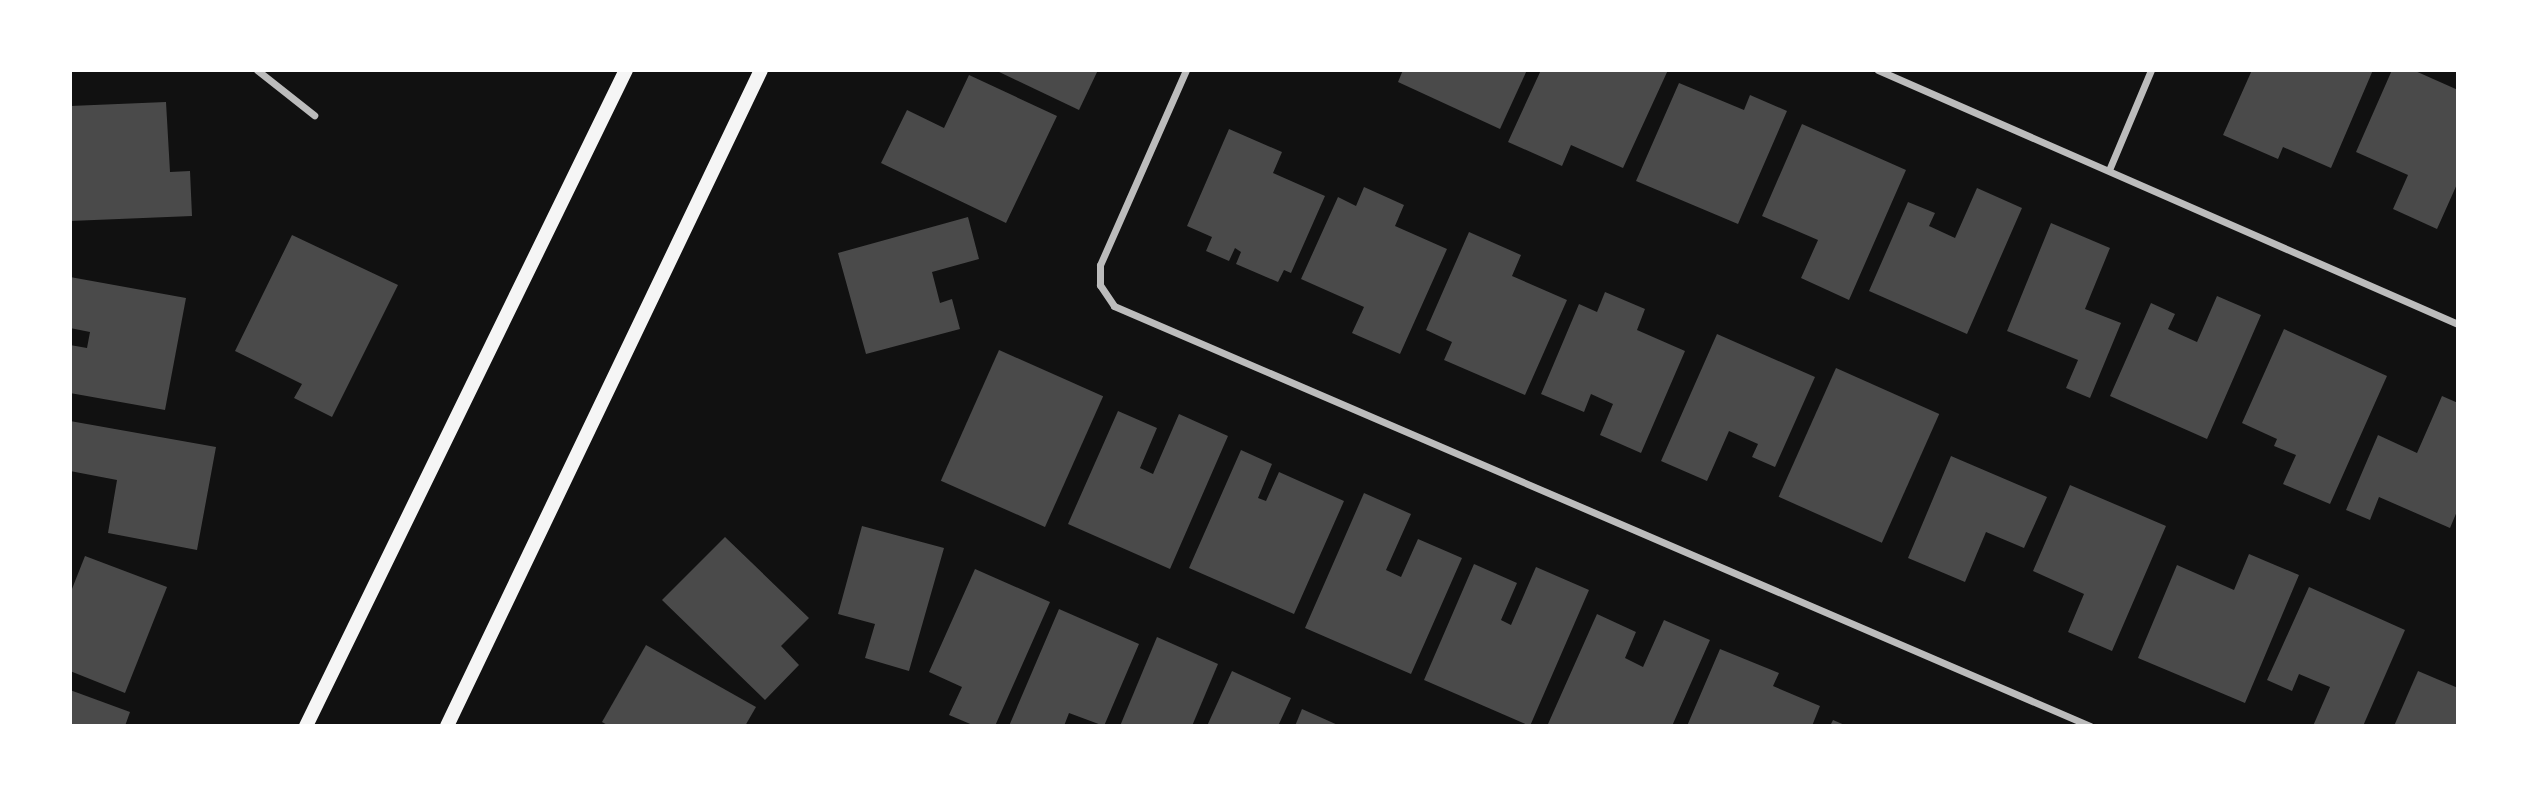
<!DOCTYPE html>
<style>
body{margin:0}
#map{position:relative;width:2528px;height:796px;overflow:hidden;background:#111;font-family:"Space Grotesk",sans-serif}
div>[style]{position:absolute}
.building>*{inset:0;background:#4a4a4a;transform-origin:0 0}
.minor>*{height:7px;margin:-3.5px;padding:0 3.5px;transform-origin:3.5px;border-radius:3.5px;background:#bcbcbc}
.secondary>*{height:14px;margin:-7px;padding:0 7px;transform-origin:7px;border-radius:7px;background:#f5f5f5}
span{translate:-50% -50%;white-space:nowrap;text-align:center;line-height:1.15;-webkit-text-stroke:7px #fff;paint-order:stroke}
.frame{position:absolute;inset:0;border:72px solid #fff;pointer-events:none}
</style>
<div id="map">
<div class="building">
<i style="clip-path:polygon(995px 70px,1098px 70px,1079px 110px)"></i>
<i style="clip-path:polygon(1403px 70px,1527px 70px,1500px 129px,1398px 82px)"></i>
<i style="clip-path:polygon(1541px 70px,1668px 70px,1623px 168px,1571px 145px,1562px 166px,1508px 142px)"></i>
<i style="clip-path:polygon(2252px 70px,2373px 70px,2331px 168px,2283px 147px,2278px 159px,2223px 135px)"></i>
<i style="clip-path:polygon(2392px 70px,2413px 70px,2458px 90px,2458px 182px,2437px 229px,2393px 209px,2408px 175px,2356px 152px)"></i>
<i style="clip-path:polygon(969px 75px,1057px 116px,1006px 223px,881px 163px,907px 110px,944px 128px)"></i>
<i style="clip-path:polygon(1679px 83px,1744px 110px,1750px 95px,1787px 111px,1738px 224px,1636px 181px)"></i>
<i style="clip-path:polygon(166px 102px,170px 172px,190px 171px,192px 216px,70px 221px,70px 106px)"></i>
<i style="clip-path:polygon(1802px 124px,1906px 170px,1849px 300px,1801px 278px,1818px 240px,1762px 216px)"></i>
<i style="clip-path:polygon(1229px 129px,1282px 152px,1273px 173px,1325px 196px,1291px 273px,1284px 270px,1278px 282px,1236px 264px,1241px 252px,1235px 248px,1229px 261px,1206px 251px,1212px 237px,1187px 226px)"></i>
<i style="clip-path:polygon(1364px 187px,1404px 205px,1395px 226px,1447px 249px,1400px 354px,1352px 333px,1364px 307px,1301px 279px,1338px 197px,1356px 206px)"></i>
<i style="clip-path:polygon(1977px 188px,2022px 208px,1967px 334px,1869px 291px,1908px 202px,1935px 213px,1929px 226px,1955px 238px)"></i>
<i style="clip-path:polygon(968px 217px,979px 259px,932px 272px,940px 303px,952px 299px,960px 329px,866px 354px,838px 253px)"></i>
<i style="clip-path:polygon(2051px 223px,2110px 248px,2085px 309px,2121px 323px,2090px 398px,2066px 388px,2078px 360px,2007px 331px)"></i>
<i style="clip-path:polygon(1469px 232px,1521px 255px,1512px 276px,1567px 300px,1525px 395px,1444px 360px,1452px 342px,1426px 330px)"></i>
<i style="clip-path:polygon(292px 235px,398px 285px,332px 417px,294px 398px,302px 384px,235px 351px)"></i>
<i style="clip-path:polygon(70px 277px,186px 298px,165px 410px,70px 393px,70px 345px,87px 348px,90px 332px,70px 328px)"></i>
<i style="clip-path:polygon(1605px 292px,1645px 309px,1637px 330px,1685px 351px,1641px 453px,1600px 435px,1613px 404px,1591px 394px,1584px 412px,1541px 394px,1579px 304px,1597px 312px)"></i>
<i style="clip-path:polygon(2217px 296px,2261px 315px,2207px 439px,2110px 396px,2151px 303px,2175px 314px,2168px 329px,2197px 342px)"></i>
<i style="clip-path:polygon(2284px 329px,2387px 376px,2330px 504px,2283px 484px,2296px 455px,2274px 446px,2277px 439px,2242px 423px)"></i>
<i style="clip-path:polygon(1717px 334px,1815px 377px,1775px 467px,1752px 457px,1758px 444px,1729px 431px,1707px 481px,1661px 461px)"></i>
<i style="left:999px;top:350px;width:114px;height:143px;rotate:24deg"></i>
<i style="left:1836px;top:368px;width:113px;height:141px;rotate:24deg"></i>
<i style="clip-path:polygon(2442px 396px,2458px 403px,2458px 509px,2450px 528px,2379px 497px,2370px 520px,2346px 510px,2378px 435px,2417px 453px)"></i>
<i style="clip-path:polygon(1118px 411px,1157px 428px,1140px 468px,1153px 474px,1179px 414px,1228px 436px,1170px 569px,1068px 524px)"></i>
<i style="clip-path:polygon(70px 421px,216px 447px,197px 550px,108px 533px,117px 480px,70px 471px)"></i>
<i style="clip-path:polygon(1241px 450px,1272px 464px,1258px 498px,1266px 501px,1279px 472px,1344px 501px,1294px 614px,1189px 568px)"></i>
<i style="clip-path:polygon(1951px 456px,2047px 497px,2024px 548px,1986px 532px,1965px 582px,1908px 558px)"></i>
<i style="clip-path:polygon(2070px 485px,2166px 526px,2112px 651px,2068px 632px,2084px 594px,2033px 571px)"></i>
<i style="clip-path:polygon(1364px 493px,1411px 514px,1386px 570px,1401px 577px,1418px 539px,1462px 558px,1411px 674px,1305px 628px)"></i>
<i style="clip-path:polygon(862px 526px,944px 548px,909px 671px,865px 658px,875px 624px,838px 614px)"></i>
<i style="clip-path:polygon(725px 537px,809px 618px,781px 646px,799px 665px,765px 700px,662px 600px)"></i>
<i style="clip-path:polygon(2249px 554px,2299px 575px,2245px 703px,2138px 658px,2177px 565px,2234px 590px)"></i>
<i style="clip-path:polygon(85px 556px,167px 587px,125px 693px,70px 671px,70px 594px)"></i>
<i style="clip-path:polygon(1474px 564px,1517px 583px,1501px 620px,1511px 625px,1536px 567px,1589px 590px,1530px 726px,1424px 680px)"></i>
<i style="clip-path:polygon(975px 569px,1050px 602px,995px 726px,975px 726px,949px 715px,962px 687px,929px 672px)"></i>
<i style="clip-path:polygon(2309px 587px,2405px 630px,2363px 726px,2313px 726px,2330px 687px,2299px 674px,2292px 691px,2267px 680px)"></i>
<i style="clip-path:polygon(1059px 609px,1139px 644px,1104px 726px,1069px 713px,1064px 726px,1009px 726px)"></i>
<i style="clip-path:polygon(1597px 614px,1636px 632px,1625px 658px,1643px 667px,1664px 620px,1710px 640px,1672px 726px,1548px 724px)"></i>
<i style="clip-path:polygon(1157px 637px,1218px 664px,1192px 726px,1120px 726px)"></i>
<i style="clip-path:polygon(646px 645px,756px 707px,745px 726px,609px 726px,602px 722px)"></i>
<i style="clip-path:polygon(1720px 649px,1779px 673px,1773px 686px,1820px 706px,1812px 726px,1687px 726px)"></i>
<i style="clip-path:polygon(1232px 671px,1291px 698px,1278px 726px,1207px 726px)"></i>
<i style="clip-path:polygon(2418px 671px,2458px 688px,2458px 726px,2394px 726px)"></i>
<i style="clip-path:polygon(70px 690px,130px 712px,125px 726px,70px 726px)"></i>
<i style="clip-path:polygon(1302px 709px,1340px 726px,1295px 726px)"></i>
<i style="clip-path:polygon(1833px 720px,1847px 726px,1830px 726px)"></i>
</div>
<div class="minor">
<i style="left:257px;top:70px;width:73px;rotate:38.3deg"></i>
<i style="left:1186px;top:70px;width:213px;rotate:113.8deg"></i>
<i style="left:1100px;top:265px;width:20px;rotate:90deg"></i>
<i style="left:1100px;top:285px;width:25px;rotate:56deg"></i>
<i style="left:1114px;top:306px;width:1063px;rotate:23.28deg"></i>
<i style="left:1878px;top:70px;width:633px;rotate:23.65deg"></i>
<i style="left:2109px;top:170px;width:108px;rotate:-67.2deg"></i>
</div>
<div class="secondary">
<i style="left:306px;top:726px;width:730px;rotate:-64deg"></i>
<i style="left:447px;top:726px;width:727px;rotate:-64.42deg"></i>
</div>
<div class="frame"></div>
</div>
